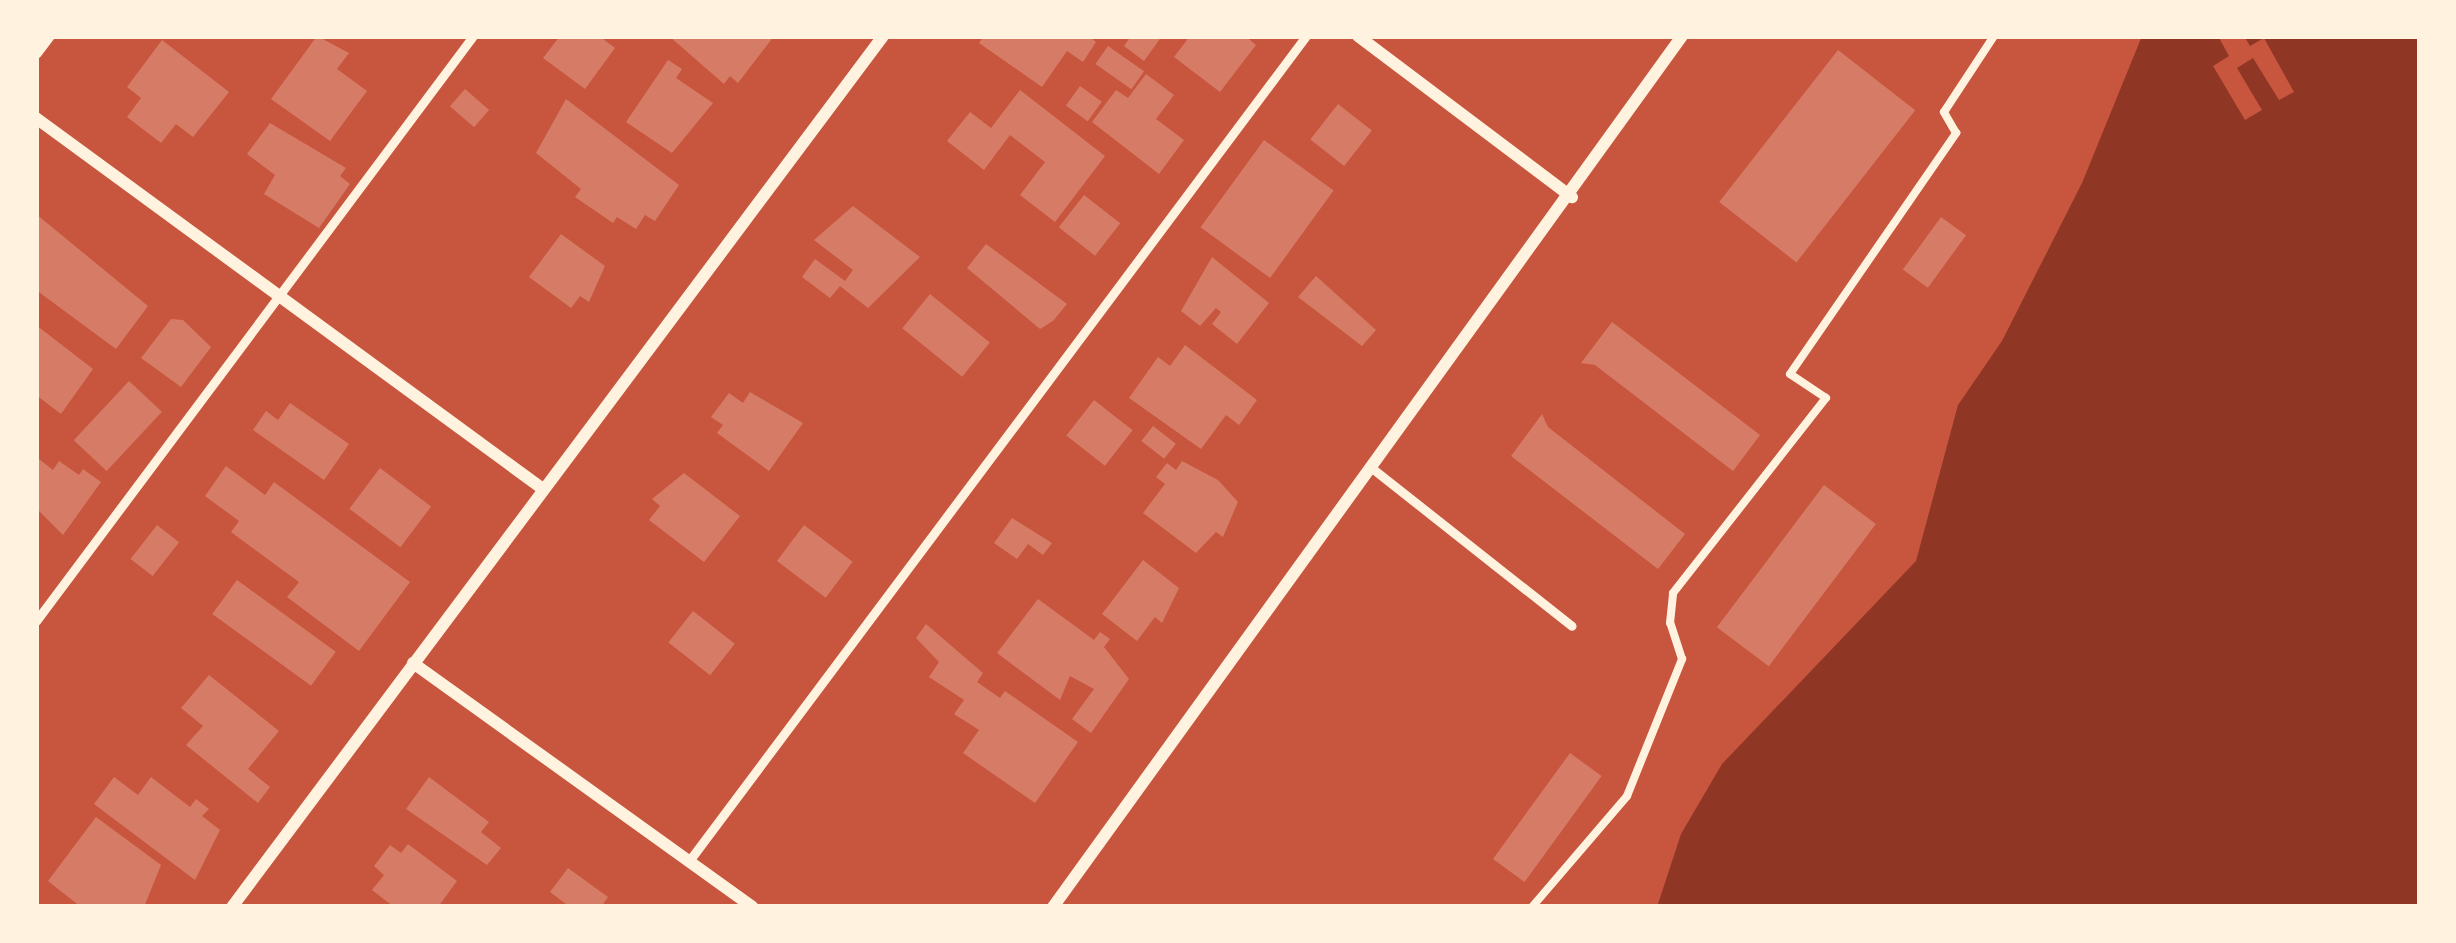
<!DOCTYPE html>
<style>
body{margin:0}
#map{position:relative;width:2456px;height:943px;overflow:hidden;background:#c8553d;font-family:Lato,sans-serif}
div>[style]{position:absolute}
.water>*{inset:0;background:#8f3625}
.pier>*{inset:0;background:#c8553d}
.building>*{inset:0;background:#d67c66;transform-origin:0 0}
.path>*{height:8px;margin:-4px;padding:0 4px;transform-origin:4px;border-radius:4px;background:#fff3e0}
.service>*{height:9px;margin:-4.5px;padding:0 4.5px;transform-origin:4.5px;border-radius:4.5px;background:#fff3e0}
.minor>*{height:12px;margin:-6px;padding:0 6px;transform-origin:6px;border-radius:6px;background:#fff3e0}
span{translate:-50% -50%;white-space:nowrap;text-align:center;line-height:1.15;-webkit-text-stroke:12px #fff3e0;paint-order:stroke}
.frame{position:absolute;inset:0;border:39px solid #fff3e0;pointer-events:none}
</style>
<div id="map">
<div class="water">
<i style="clip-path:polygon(2142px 36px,2420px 36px,2420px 907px,1657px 907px,1681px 834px,1722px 764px,1916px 561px,1958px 405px,2002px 341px,2082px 183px)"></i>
</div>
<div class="pier">
<i style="clip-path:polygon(2218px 36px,2244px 36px,2250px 46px,2264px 38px,2294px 92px,2279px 100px,2253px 58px,2237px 68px,2262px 110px,2245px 120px,2213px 66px,2229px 56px)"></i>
</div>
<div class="building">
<i style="clip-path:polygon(317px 36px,349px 53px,337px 69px,367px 91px,330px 141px,271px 99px)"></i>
<i style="clip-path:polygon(560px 36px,599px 36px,615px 48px,585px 89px,543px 58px)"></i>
<i style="clip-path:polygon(669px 36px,774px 36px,738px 83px,730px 76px,724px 84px)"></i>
<i style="clip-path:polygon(984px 36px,1088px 36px,1096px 42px,1083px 62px,1067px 51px,1042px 87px,979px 43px)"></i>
<i style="clip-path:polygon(1131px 36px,1162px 36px,1144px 61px,1124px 46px)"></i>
<i style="clip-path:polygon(1190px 36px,1245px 36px,1256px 45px,1220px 92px,1174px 57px)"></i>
<i style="clip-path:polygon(162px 40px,229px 92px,193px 137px,176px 124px,161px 143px,127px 117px,141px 98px,127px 87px)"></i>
<i style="left:1108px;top:46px;width:44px;height:22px;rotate:35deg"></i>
<i style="left:1838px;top:50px;width:98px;height:193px;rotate:38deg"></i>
<i style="clip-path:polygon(668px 60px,682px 69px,676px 78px,713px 103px,672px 153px,626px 122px)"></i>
<i style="clip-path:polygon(1146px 74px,1174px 95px,1156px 119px,1184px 140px,1159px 174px,1092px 122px,1116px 90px,1128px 98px)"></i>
<i style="left:1080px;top:86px;width:27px;height:24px;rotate:36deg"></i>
<i style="left:465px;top:89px;width:32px;height:23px;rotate:41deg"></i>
<i style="clip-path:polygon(1020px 90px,1105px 156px,1055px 222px,1020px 195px,1045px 162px,1010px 135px,984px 170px,947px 141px,970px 112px,991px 128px)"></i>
<i style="clip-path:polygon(566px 99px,679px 185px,655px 221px,645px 215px,636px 229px,617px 217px,613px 223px,575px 197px,581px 189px,536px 153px)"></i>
<i style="left:1338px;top:104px;width:43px;height:45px;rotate:38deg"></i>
<i style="clip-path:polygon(270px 123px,346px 168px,340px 176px,350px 184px,319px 228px,264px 194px,275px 175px,247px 154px)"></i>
<i style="left:1264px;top:140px;width:86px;height:108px;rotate:36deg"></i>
<i style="left:1084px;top:195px;width:46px;height:41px;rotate:38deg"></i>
<i style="clip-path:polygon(853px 206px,920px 257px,868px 308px,840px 286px,830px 298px,802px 277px,815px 259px,845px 281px,853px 270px,814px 240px)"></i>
<i style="clip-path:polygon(36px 214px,148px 306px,116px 349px,36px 290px)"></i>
<i style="left:1941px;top:217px;width:31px;height:65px;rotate:36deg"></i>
<i style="clip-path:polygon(561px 234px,605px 266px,589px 302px,580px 296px,571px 308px,529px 277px)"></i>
<i style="clip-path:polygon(986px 244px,1067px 304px,1053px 321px,1040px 329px,967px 268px)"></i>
<i style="clip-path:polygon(1212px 257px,1269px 303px,1237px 344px,1212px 324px,1221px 312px,1216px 308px,1200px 326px,1181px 311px)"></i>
<i style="clip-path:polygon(1316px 276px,1376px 330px,1362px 346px,1298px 297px)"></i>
<i style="left:930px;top:294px;width:77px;height:44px;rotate:39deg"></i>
<i style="clip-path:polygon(171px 319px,183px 320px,211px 347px,181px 387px,141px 358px)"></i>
<i style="clip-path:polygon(1612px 322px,1760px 435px,1733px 471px,1595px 365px,1581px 363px)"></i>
<i style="clip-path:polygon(36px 325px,93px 369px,61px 414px,36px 395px)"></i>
<i style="clip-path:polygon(1185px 345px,1257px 400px,1239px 425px,1226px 415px,1201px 449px,1129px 398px,1158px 357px,1170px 366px)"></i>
<i style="left:129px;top:381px;width:45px;height:81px;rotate:43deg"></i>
<i style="clip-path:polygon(750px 392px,803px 423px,769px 471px,717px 433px,723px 425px,711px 417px,729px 393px,743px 403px)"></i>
<i style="left:1094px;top:400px;width:49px;height:45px;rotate:38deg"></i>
<i style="clip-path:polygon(290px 403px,349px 444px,324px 480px,253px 430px,266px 411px,278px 420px)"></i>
<i style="clip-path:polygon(1542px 414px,1548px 427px,1685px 534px,1658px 569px,1511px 456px)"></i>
<i style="left:1153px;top:426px;width:29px;height:19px;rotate:38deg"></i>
<i style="clip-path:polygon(39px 459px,53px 470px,59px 461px,79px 475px,83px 469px,101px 482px,63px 535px,36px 508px)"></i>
<i style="clip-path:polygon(1182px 461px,1218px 480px,1238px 502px,1223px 537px,1216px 532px,1196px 553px,1143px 513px,1165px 484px,1156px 477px,1167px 463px,1176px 470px)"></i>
<i style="clip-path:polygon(226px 466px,265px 495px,274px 482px,410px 582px,359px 651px,287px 597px,299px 582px,231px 532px,239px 521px,205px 496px)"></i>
<i style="left:380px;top:468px;width:64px;height:51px;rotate:37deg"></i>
<i style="clip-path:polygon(684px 473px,740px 516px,704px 562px,649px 520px,660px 506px,652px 499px)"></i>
<i style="left:1824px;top:485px;width:65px;height:178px;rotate:37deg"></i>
<i style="clip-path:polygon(1012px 518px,1052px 543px,1043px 555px,1028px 544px,1017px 559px,994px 543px)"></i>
<i style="left:157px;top:525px;width:28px;height:43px;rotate:38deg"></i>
<i style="left:804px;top:525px;width:61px;height:45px;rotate:37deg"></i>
<i style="clip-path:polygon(1143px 560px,1179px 588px,1162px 623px,1155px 617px,1137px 641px,1102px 614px)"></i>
<i style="left:237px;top:580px;width:122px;height:42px;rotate:36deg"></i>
<i style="clip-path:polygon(1038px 599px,1094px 640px,1100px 632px,1110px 639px,1104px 647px,1129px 679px,1091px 733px,1072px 719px,1094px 689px,1070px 676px,1060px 700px,997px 653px)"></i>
<i style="left:693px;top:611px;width:53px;height:40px;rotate:38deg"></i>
<i style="clip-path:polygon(926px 624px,983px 673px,977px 682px,1000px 698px,1005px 691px,1078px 742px,1035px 803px,963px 753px,979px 730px,954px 714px,964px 700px,929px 677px,939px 662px,916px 638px)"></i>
<i style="clip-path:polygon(209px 675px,279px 731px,248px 769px,270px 787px,258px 803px,186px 745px,203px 726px,181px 708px)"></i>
<i style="left:1570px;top:753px;width:39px;height:131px;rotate:36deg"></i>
<i style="clip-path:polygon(114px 777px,138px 795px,151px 777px,190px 807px,196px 799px,209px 809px,202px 816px,220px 830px,195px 880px,94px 804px)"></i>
<i style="clip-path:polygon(429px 777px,489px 822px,481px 832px,501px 848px,487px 865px,406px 809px)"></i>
<i style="clip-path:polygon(96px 817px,161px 865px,144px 907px,81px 907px,48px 881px)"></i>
<i style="clip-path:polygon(408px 844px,457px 881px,438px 907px,394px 907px,372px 890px,384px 875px,374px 866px,390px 845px,401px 853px)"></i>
<i style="clip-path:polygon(568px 868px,608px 897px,601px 907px,570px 907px,550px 892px)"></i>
</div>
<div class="path">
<i style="left:1532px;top:907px;width:146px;rotate:-49.4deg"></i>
<i style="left:1627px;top:796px;width:148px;rotate:-68.1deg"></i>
<i style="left:1682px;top:659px;width:38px;rotate:-108deg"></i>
<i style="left:1670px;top:623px;width:30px;rotate:-84deg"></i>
<i style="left:1673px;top:593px;width:248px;rotate:-51.9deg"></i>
<i style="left:1826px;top:398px;width:43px;rotate:-146.3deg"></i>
<i style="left:1790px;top:374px;width:293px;rotate:-55.4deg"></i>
<i style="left:1956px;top:133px;width:24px;rotate:-120deg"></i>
<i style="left:1944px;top:112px;width:91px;rotate:-56.7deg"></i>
</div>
<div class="service">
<i style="left:1373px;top:469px;width:253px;rotate:38.3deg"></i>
<i style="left:36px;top:621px;width:730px;rotate:-53.24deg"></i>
<i style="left:689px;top:861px;width:1030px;rotate:-53.21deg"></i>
</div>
<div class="minor">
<i style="left:1358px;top:36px;width:268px;rotate:37deg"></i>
<i style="left:36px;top:53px;width:21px;rotate:-53deg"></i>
<i style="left:36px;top:118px;width:628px;rotate:36.2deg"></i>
<i style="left:413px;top:663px;width:418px;rotate:35.7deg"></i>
<i style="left:232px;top:907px;width:1087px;rotate:-53.22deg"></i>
<i style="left:1053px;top:907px;width:1074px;rotate:-54.16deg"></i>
</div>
<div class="frame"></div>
</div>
